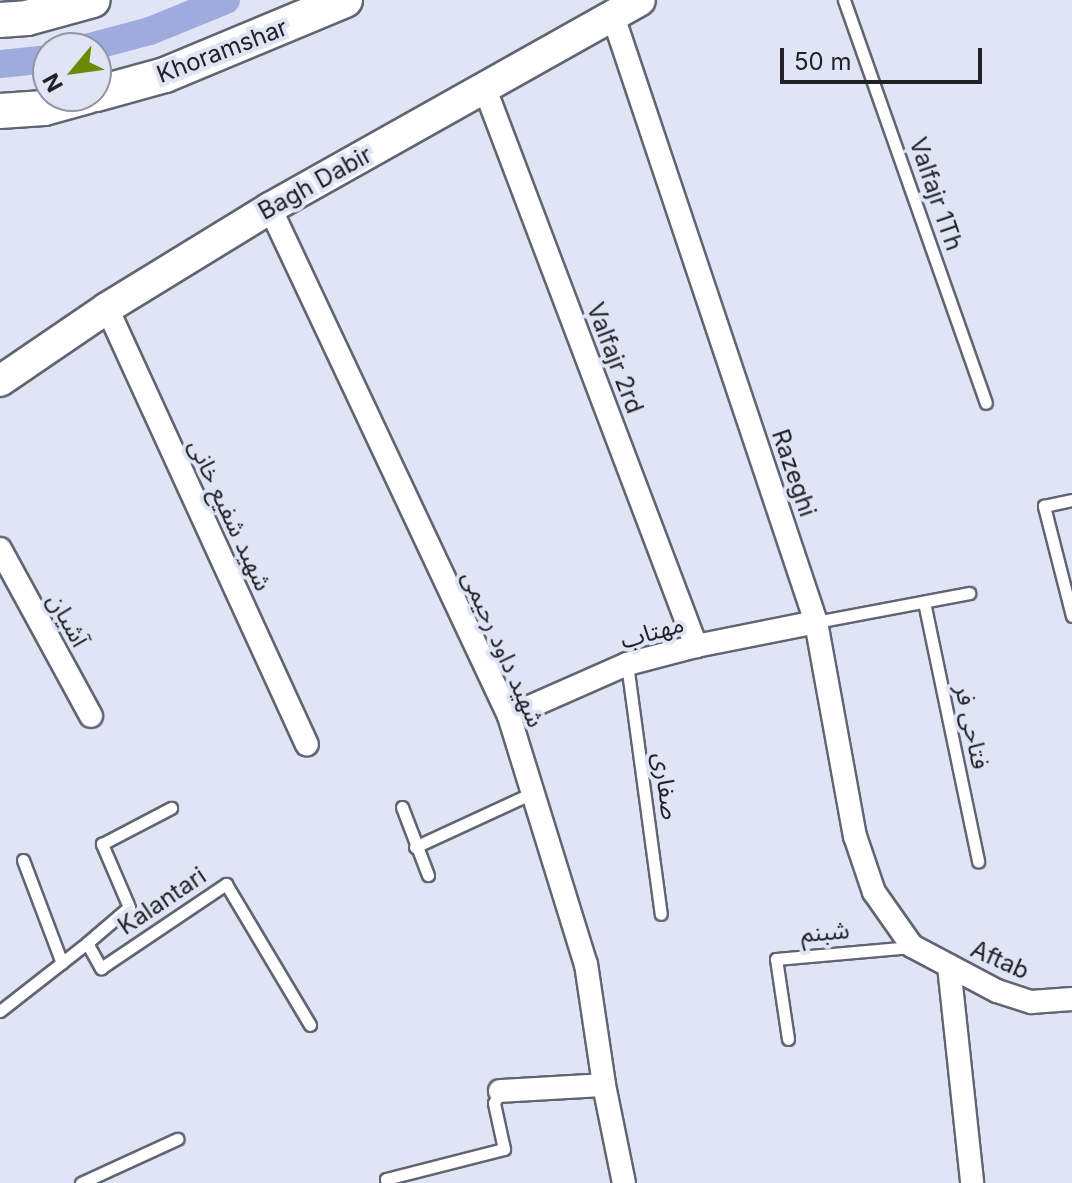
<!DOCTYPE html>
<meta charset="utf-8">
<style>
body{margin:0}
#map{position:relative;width:1072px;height:1183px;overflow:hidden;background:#e0e4f4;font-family:Inter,"Noto Sans Arabic",sans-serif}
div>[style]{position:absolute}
.canal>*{height:28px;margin:-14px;padding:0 14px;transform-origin:14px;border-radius:14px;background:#9fabdc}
.roads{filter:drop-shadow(2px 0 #616572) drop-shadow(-2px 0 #616572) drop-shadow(0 2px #616572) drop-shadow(0 -2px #616572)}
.lane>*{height:11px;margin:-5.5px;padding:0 5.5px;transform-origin:5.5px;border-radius:5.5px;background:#fff}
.street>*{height:22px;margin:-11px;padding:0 11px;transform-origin:11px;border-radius:11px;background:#fff}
.secondary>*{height:30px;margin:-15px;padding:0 15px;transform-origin:15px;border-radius:15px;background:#fff}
.primary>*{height:34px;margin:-17px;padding:0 17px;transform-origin:17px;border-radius:17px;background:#fff}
span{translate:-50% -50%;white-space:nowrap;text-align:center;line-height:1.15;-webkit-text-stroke:8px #e0e4f4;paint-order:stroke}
.street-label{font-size:24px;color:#202227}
.north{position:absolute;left:32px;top:32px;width:80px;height:80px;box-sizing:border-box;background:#e0e4f4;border:2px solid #9396a2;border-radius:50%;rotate:241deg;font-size:22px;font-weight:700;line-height:32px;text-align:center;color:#202227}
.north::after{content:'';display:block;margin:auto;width:28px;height:36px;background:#6b8901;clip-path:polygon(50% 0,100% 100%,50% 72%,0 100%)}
.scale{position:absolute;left:780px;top:48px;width:202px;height:36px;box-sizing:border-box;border:4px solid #202227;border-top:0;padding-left:10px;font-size:24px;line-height:28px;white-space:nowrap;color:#202227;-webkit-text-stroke:6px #e0e4f4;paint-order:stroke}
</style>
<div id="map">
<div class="canal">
<i style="left:86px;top:48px;width:66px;rotate:-14.9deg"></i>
<i style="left:150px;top:31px;width:82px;rotate:-22.2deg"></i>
<i style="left:0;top:64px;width:48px;rotate:-5.9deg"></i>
</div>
<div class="roads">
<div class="lane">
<i style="left:844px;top:0;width:427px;rotate:70.6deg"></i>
<i style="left:924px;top:602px;width:265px;rotate:78.2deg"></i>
<i style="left:1072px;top:616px;width:114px;rotate:-104.3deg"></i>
<i style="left:1044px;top:506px;width:29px;rotate:-12deg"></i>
<i style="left:816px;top:622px;width:156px;rotate:-10.7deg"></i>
<i style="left:627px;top:664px;width:252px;rotate:82.3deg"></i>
<i style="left:402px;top:807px;width:73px;rotate:69.1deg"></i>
<i style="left:415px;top:847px;width:129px;rotate:-24.8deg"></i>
<i style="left:23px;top:860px;width:110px;rotate:69.3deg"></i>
<i style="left:87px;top:943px;width:55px;rotate:-40.6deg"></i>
<i style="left:129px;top:907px;width:69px;rotate:-113.2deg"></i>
<i style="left:102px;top:844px;width:78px;rotate:-27.6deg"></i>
<i style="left:0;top:1011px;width:110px;rotate:-38deg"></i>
<i style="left:87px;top:943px;width:29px;rotate:61deg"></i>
<i style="left:101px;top:968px;width:151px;rotate:-33.9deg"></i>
<i style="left:226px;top:884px;width:164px;rotate:59.2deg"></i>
<i style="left:788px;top:1039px;width:81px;rotate:-98.5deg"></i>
<i style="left:776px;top:959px;width:136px;rotate:-5.1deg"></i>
<i style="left:81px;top:1183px;width:106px;rotate:-24.6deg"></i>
<i style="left:387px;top:1183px;width:4px;rotate:-104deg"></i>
<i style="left:386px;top:1179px;width:122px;rotate:-14.3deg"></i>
<i style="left:504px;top:1149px;width:47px;rotate:-102.3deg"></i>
<i style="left:494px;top:1103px;width:13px;rotate:-63deg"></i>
</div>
<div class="street">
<i style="left:613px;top:16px;width:639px;rotate:71.48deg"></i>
<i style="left:816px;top:622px;width:218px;rotate:79.7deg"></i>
<i style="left:855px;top:836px;width:59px;rotate:71.3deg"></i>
<i style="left:874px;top:892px;width:66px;rotate:54.9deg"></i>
<i style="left:912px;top:946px;width:96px;rotate:27.9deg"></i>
<i style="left:997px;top:991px;width:36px;rotate:18deg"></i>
<i style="left:1031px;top:1002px;width:41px;rotate:-4.2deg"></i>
<i style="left:485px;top:89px;width:596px;rotate:69.25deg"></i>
<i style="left:270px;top:208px;width:561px;rotate:64.8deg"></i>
<i style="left:509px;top:716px;width:260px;rotate:72.8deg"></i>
<i style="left:586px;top:964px;width:122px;rotate:81.5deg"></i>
<i style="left:604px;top:1085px;width:100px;rotate:78.5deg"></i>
<i style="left:107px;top:308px;width:480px;rotate:65.4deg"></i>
<i style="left:0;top:549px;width:190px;rotate:61.4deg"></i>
<i style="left:509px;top:716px;width:129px;rotate:-23.8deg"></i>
<i style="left:627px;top:664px;width:71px;rotate:-14.6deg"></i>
<i style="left:696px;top:646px;width:122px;rotate:-11.3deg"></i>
<i style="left:949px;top:966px;width:218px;rotate:83.9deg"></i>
<i style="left:500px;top:1091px;width:104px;rotate:-3.3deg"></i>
</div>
<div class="secondary">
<i style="left:0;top:381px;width:130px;rotate:-34.3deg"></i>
<i style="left:107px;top:308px;width:191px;rotate:-31.5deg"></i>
<i style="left:270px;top:208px;width:424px;rotate:-29.3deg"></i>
</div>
<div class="primary">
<i style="left:0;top:20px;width:27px;rotate:-4deg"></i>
<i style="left:27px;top:18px;width:68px;rotate:-15.3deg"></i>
<i style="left:96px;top:94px;width:72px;rotate:-15.4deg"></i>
<i style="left:165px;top:75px;width:195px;rotate:-22.6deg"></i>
<i style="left:0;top:111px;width:44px;rotate:-3.9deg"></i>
<i style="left:44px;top:108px;width:46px;rotate:-15.3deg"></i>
</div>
</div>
<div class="street-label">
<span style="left:222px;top:51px;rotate:-21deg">Khoramshar</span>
<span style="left:315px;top:183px;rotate:-29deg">Bagh Dabir</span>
<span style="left:936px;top:194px;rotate:71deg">Valfajr 1Th</span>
<span style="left:615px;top:358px;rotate:69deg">Valfajr 2rd</span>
<span style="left:794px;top:473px;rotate:71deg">Razeghi</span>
<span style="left:230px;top:515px;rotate:65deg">شهید شفیع خانی</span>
<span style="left:68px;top:620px;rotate:61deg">آشیان</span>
<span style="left:652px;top:632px;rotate:-16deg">مهتاب</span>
<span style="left:503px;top:649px;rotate:66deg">شهید داود رحیمی</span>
<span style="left:972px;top:727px;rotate:78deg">فتاحی فر</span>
<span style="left:666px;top:786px;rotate:82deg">صفاری</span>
<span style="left:162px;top:901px;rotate:-34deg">Kalantari</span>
<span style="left:825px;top:932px;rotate:-5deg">شبنم</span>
<span style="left:1000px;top:960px;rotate:24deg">Aftab</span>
</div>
<div class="north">N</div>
<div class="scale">50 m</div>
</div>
